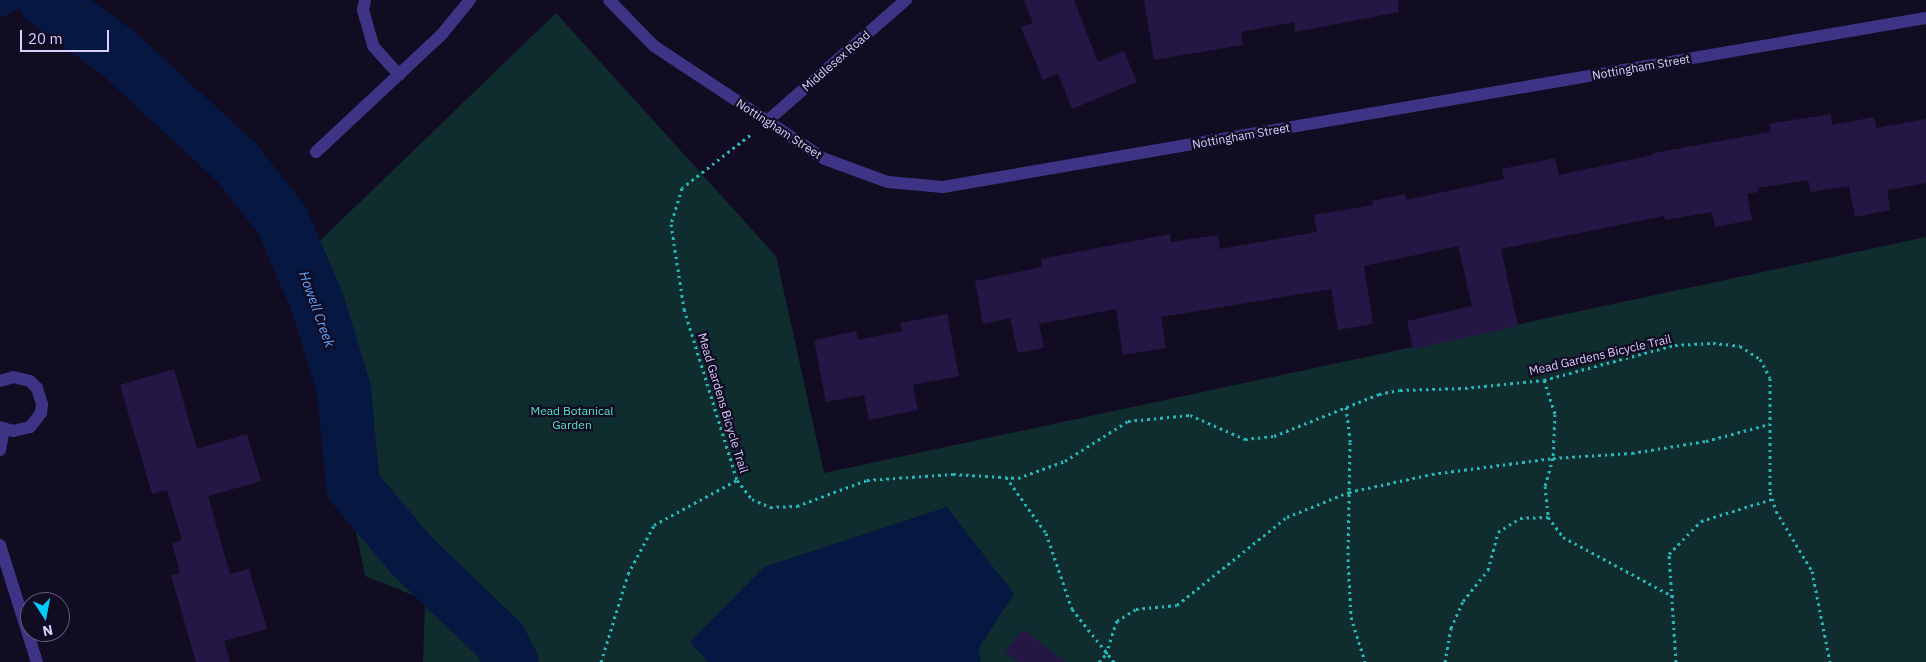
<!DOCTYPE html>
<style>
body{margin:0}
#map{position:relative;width:1926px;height:662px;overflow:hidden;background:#120c23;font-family:"IBM Plex Sans",sans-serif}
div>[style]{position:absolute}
.green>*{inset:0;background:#0f2c2e}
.water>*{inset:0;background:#061742}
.river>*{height:54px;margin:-27px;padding:0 27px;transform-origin:27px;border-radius:27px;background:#061742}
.building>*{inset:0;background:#241745}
.path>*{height:3px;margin-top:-1.5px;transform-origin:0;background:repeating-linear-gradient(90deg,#26b8bb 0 2.5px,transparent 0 6.5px)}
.lane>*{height:12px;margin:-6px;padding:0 6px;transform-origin:6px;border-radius:6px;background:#3e3485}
.street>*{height:12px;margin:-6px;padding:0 6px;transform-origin:6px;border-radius:6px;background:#3e3485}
span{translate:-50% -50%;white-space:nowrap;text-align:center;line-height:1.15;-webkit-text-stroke:4.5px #120c23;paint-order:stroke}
.street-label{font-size:12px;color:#d8cfff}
.park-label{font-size:12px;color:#53e7ce}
.water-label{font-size:14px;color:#5da7ff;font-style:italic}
.north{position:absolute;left:20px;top:592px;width:50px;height:50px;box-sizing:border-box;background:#120c23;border:1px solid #615a7b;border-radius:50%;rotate:169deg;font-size:14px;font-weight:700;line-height:20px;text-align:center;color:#d8cfff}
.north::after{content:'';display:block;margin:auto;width:18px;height:22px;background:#00ccfa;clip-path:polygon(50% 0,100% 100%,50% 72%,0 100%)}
.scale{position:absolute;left:20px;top:30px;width:89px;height:22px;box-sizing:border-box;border:2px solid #d8cfff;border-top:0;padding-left:6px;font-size:15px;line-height:18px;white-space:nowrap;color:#d8cfff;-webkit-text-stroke:4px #120c23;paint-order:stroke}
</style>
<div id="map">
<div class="green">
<i style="clip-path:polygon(556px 13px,776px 256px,824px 473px,1926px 237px,1926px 662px,423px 662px,425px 600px,365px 576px,301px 259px)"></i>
</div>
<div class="water">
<i style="clip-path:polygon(0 0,36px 0,0 18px)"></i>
<i style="clip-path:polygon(947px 507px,1014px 594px,978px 649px,981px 662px,708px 662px,690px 642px,764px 567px)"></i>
</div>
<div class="river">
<i style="left:45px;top:0;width:90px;rotate:36deg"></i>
<i style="left:118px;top:53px;width:162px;rotate:42.7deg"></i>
<i style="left:237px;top:163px;width:73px;rotate:51.7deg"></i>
<i style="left:282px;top:220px;width:91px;rotate:66.8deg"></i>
<i style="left:318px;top:304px;width:90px;rotate:73.2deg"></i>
<i style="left:344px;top:390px;width:96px;rotate:84.6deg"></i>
<i style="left:353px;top:486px;width:93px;rotate:49.8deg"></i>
<i style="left:413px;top:557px;width:120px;rotate:43.7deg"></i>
<i style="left:500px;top:640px;width:25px;rotate:63deg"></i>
</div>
<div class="building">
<i style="clip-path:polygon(1024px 0,1074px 0,1098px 62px,1124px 51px,1137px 82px,1072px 109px,1058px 73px,1043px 80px,1021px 27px,1033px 23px)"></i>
<i style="clip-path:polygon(1144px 0,1398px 0,1399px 12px,1295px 32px,1294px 22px,1241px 32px,1243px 45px,1154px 60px)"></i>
<i style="clip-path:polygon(1831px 114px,1832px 125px,1874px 117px,1876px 128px,1926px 119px,1926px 183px,1887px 190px,1890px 210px,1855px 217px,1849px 186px,1811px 192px,1808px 180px,1757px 188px,1758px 192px,1747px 194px,1752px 220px,1715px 227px,1712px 212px,1665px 220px,1664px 216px,1501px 249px,1518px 326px,1413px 349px,1407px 321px,1472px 306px,1458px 246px,1364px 266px,1373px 324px,1338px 330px,1331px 289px,1161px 317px,1166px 348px,1123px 355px,1116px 309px,1039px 324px,1044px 348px,1018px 353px,1010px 318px,983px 324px,975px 281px,1042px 267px,1041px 259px,1170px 234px,1171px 242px,1218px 235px,1220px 249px,1317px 232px,1314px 215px,1373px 205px,1372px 201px,1405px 194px,1406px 200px,1504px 179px,1502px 169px,1555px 158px,1559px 175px,1653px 155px,1653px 153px,1771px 132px,1769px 124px)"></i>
<i style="clip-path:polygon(947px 314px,959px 376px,913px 385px,918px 410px,869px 420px,864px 395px,826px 402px,814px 340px,856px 331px,858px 340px,902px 331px,900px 323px)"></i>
<i style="clip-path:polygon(174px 369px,197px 449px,247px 434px,261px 481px,208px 496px,230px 574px,249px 569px,267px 629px,224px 641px,230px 662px,196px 662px,171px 575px,180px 573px,172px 543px,182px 540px,167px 490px,152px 494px,120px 385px)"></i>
<i style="clip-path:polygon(1023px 629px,1065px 662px,1017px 662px,1005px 652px)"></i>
</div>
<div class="path">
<i style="left:750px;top:135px;width:86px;rotate:142.1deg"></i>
<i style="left:682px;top:188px;width:38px;rotate:107deg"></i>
<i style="left:671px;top:224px;width:86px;rotate:81.3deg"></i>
<i style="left:684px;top:309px;width:179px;rotate:72.8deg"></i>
<i style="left:737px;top:480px;width:24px;rotate:52deg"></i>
<i style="left:752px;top:499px;width:20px;rotate:24deg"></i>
<i style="left:770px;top:507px;width:27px;rotate:-2deg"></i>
<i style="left:797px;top:506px;width:75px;rotate:-20.4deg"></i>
<i style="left:867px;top:480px;width:86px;rotate:-4deg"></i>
<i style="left:953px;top:474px;width:65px;rotate:3.5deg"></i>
<i style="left:1018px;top:478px;width:50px;rotate:-19.9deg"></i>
<i style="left:1065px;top:461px;width:75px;rotate:-32.4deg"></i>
<i style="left:1128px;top:421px;width:62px;rotate:-5.5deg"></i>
<i style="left:1190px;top:415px;width:60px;rotate:23.6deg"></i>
<i style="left:1245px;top:439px;width:29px;rotate:-6deg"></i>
<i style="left:1274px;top:436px;width:113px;rotate:-21.8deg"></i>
<i style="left:1379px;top:394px;width:21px;rotate:-11deg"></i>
<i style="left:1400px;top:390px;width:65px;rotate:-1.8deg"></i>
<i style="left:1465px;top:388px;width:79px;rotate:-5.8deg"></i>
<i style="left:1544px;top:380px;width:136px;rotate:-15deg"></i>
<i style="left:1675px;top:345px;width:38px;rotate:-3deg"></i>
<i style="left:1713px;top:343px;width:27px;rotate:6deg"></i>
<i style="left:1740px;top:346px;width:24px;rotate:33deg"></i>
<i style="left:1760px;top:359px;width:21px;rotate:62deg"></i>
<i style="left:1770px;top:378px;width:114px;rotate:90deg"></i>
<i style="left:1770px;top:492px;width:20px;rotate:72deg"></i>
<i style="left:1776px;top:511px;width:70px;rotate:59deg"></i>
<i style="left:1812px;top:571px;width:93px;rotate:78.8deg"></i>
<i style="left:1544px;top:380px;width:36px;rotate:72deg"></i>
<i style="left:1555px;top:414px;width:44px;rotate:92.6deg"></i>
<i style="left:1553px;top:458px;width:29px;rotate:106deg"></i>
<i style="left:1545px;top:486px;width:31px;rotate:84deg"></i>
<i style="left:1548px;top:517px;width:25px;rotate:53deg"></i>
<i style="left:1563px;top:537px;width:126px;rotate:28.4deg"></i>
<i style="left:1346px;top:407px;width:35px;rotate:83deg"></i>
<i style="left:1350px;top:442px;width:117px;rotate:91deg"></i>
<i style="left:1348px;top:559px;width:58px;rotate:87deg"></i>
<i style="left:1351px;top:617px;width:47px;rotate:72.7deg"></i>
<i style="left:1006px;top:477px;width:69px;rotate:54.5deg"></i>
<i style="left:1046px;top:533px;width:80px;rotate:71.1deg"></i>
<i style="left:1072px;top:609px;width:68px;rotate:51.6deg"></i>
<i style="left:601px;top:662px;width:92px;rotate:-72.9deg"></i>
<i style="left:628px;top:574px;width:55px;rotate:-62deg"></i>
<i style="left:654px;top:525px;width:94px;rotate:-28.5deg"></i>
<i style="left:1099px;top:662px;width:11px;rotate:-49deg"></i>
<i style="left:1106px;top:654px;width:35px;rotate:-72deg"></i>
<i style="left:1117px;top:621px;width:22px;rotate:-32deg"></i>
<i style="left:1136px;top:609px;width:41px;rotate:-5.6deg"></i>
<i style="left:1177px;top:605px;width:141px;rotate:-38.7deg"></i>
<i style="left:1287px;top:517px;width:67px;rotate:-22deg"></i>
<i style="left:1349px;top:492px;width:85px;rotate:-12.2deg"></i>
<i style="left:1432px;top:474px;width:122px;rotate:-7.5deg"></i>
<i style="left:1553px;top:458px;width:79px;rotate:-3.6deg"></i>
<i style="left:1632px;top:453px;width:75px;rotate:-9.2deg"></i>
<i style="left:1706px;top:441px;width:66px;rotate:-14.9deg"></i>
<i style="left:1445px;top:662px;width:35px;rotate:-80deg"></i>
<i style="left:1451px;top:628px;width:30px;rotate:-66deg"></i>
<i style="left:1463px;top:601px;width:40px;rotate:-51deg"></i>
<i style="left:1488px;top:570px;width:39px;rotate:-75deg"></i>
<i style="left:1498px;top:532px;width:26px;rotate:-32deg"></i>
<i style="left:1520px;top:518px;width:28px;rotate:-2deg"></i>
<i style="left:1676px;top:662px;width:108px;rotate:-93.7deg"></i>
<i style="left:1669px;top:554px;width:46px;rotate:-45.9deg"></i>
<i style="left:1701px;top:521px;width:74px;rotate:-17.2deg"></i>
</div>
<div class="lane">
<i style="left:365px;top:0;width:10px;rotate:101deg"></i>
<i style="left:363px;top:10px;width:37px;rotate:74deg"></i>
<i style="left:373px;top:46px;width:39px;rotate:48deg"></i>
</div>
<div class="street">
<i style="left:609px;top:0;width:64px;rotate:45.6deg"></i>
<i style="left:654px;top:46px;width:205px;rotate:33.5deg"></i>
<i style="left:825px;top:159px;width:67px;rotate:20.1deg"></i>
<i style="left:888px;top:182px;width:55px;rotate:5.2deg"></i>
<i style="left:943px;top:187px;width:997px;rotate:-9.76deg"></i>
<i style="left:766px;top:122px;width:186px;rotate:-41.1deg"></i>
<i style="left:316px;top:152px;width:173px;rotate:-43.1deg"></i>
<i style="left:442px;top:34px;width:44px;rotate:-50.5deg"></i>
<i style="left:0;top:381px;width:14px;rotate:-17deg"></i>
<i style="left:13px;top:377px;width:17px;rotate:13deg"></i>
<i style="left:30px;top:381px;width:10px;rotate:45deg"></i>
<i style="left:37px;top:388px;width:17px;rotate:73deg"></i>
<i style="left:42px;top:404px;width:9px;rotate:96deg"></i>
<i style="left:41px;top:413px;width:18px;rotate:128deg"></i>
<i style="left:30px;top:427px;width:17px;rotate:167deg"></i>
<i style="left:13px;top:431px;width:14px;rotate:-163deg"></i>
<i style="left:0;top:450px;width:21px;rotate:-79deg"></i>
<i style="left:0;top:545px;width:123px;rotate:72.5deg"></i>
</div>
<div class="street-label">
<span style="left:836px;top:61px;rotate:-41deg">Middlesex Road</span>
<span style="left:1641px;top:67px;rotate:-10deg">Nottingham Street</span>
<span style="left:779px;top:129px;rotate:33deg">Nottingham Street</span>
<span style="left:1241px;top:136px;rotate:-10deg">Nottingham Street</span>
<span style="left:1600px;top:355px;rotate:-13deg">Mead Gardens Bicycle Trail</span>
<span style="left:723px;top:403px;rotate:73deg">Mead Gardens Bicycle Trail</span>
</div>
<div class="park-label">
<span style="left:572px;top:418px">Mead Botanical<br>Garden</span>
</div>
<div class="water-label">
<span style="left:317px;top:309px;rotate:70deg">Howell Creek</span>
</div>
<div class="north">N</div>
<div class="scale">20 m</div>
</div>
